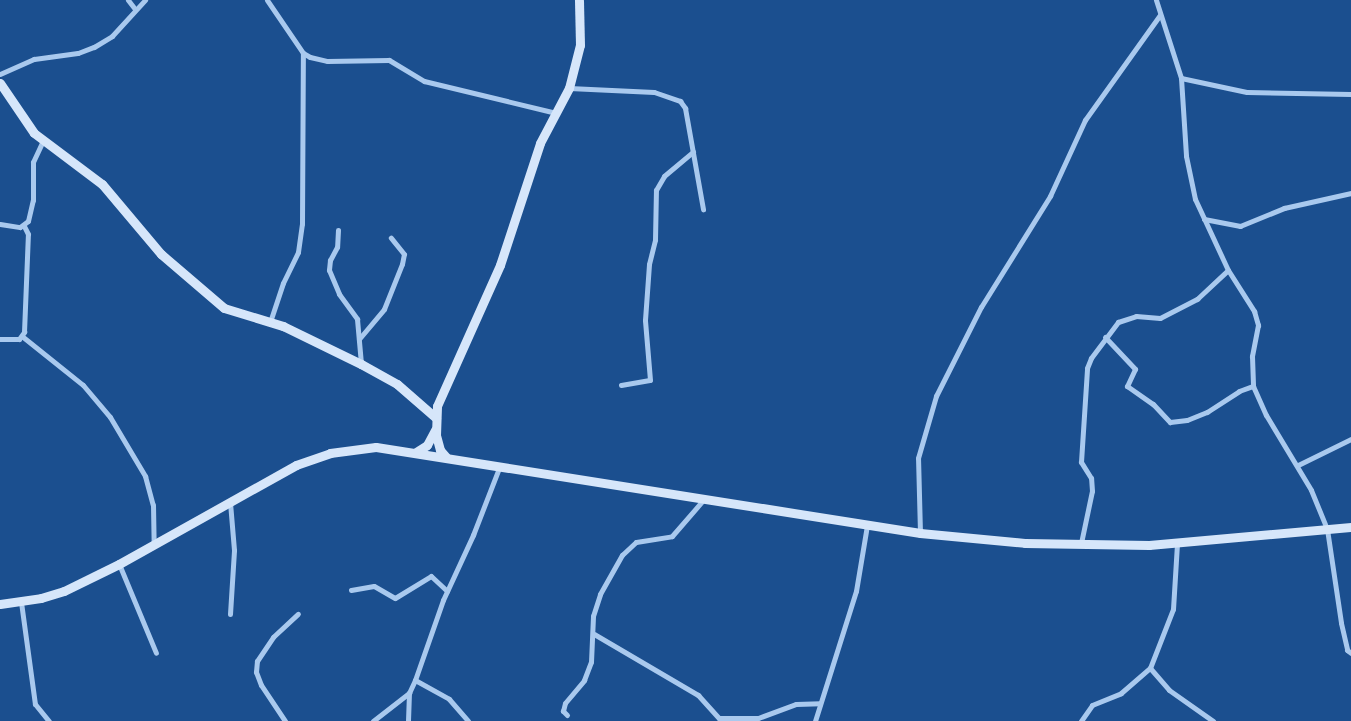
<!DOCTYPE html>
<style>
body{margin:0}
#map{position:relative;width:1351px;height:721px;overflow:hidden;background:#1b4f8f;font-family:Rubik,sans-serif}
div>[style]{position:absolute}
.street>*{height:5px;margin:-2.5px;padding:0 2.5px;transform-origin:2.5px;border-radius:2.5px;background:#a9c9ee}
.secondary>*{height:9px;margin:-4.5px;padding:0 4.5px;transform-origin:4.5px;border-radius:4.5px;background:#d6e6fa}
span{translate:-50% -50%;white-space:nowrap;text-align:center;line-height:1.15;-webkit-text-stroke:5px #1b4f8f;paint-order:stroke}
</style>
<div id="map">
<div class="street">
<i style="left:128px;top:0;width:11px;rotate:52deg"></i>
<i style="left:267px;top:0;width:64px;rotate:55.8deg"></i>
<i style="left:303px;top:53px;width:8px;rotate:30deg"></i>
<i style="left:310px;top:57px;width:17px;rotate:13deg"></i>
<i style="left:327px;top:61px;width:62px;rotate:-0.9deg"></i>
<i style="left:389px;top:60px;width:41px;rotate:31deg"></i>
<i style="left:424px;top:81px;width:136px;rotate:13.6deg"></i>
<i style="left:1156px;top:0;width:82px;rotate:72.2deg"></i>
<i style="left:1181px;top:78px;width:78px;rotate:86.3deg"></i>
<i style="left:1186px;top:156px;width:44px;rotate:78.2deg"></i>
<i style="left:1195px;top:199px;width:78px;rotate:65.1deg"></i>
<i style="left:1228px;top:270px;width:49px;rotate:57.6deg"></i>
<i style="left:1254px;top:311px;width:15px;rotate:74deg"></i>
<i style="left:1258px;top:325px;width:32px;rotate:101deg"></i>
<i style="left:1252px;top:356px;width:30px;rotate:88deg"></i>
<i style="left:1253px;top:386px;width:32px;rotate:66deg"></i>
<i style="left:1266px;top:415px;width:87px;rotate:59deg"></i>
<i style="left:1311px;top:490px;width:42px;rotate:67.7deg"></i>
<i style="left:1327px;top:529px;width:95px;rotate:81.5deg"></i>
<i style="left:1341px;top:623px;width:28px;rotate:77deg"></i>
<i style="left:1347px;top:650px;width:5px;rotate:37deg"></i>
<i style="left:0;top:74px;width:37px;rotate:-24deg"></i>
<i style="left:34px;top:59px;width:44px;rotate:-7.8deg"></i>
<i style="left:78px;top:53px;width:17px;rotate:-21deg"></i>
<i style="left:94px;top:47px;width:21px;rotate:-31deg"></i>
<i style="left:112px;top:36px;width:49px;rotate:-47.5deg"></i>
<i style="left:1181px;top:78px;width:67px;rotate:12deg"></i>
<i style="left:1247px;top:92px;width:104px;rotate:1.1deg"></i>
<i style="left:569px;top:88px;width:85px;rotate:2.7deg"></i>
<i style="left:654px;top:92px;width:28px;rotate:19deg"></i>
<i style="left:680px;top:101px;width:9px;rotate:54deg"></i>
<i style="left:685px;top:108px;width:103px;rotate:79.9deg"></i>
<i style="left:1204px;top:219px;width:37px;rotate:11deg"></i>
<i style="left:1240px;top:226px;width:48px;rotate:-22.2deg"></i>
<i style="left:1284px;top:208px;width:69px;rotate:-12.6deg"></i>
<i style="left:0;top:224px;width:20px;rotate:9deg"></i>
<i style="left:20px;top:227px;width:10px;rotate:-37deg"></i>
<i style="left:28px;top:221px;width:22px;rotate:-77deg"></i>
<i style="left:33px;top:200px;width:38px;rotate:-90deg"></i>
<i style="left:33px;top:162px;width:23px;rotate:-65deg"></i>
<i style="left:338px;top:230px;width:17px;rotate:93deg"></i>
<i style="left:337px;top:247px;width:15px;rotate:118deg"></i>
<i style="left:330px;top:260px;width:10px;rotate:96deg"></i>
<i style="left:329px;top:270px;width:26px;rotate:67deg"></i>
<i style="left:339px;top:294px;width:31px;rotate:54deg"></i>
<i style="left:357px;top:319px;width:45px;rotate:84.9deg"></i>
<i style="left:270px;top:322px;width:41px;rotate:-71.6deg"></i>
<i style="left:283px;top:283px;width:34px;rotate:-64deg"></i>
<i style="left:298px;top:252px;width:28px;rotate:-82deg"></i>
<i style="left:302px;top:224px;width:171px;rotate:-89.7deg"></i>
<i style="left:23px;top:337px;width:77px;rotate:38.7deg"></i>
<i style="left:83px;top:385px;width:42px;rotate:49.8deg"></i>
<i style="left:110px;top:417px;width:69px;rotate:59.3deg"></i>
<i style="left:145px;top:476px;width:30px;rotate:75deg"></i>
<i style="left:153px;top:505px;width:39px;rotate:89deg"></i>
<i style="left:1105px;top:337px;width:44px;rotate:46.8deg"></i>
<i style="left:1135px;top:369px;width:19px;rotate:115deg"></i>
<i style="left:1127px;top:386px;width:32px;rotate:35deg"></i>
<i style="left:1153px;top:404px;width:25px;rotate:47deg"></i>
<i style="left:1170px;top:422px;width:17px;rotate:-7deg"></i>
<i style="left:1187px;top:420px;width:22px;rotate:-22deg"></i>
<i style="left:1207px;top:412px;width:38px;rotate:-33deg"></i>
<i style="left:1239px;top:391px;width:15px;rotate:-20deg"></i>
<i style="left:0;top:339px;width:19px"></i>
<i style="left:19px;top:339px;width:9px;rotate:-54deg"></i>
<i style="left:24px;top:332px;width:98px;rotate:-87.7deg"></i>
<i style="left:28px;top:234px;width:9px;rotate:-117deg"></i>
<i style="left:359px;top:339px;width:39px;rotate:-50deg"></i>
<i style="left:384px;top:309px;width:48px;rotate:-68.2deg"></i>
<i style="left:402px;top:264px;width:10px;rotate:-79deg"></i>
<i style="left:404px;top:254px;width:21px;rotate:-129deg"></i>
<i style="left:621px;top:385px;width:29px;rotate:-10deg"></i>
<i style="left:650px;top:380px;width:60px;rotate:-94.8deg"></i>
<i style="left:645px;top:320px;width:56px;rotate:-85.9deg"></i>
<i style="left:649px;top:264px;width:25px;rotate:-76deg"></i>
<i style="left:655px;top:240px;width:50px;rotate:-88.9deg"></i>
<i style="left:656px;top:190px;width:16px;rotate:-60deg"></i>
<i style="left:664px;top:176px;width:38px;rotate:-40deg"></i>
<i style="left:1298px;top:465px;width:59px;rotate:-26.1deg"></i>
<i style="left:920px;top:533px;width:75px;rotate:-91.5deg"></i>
<i style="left:918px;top:458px;width:65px;rotate:-73.8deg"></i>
<i style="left:936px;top:396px;width:100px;rotate:-63.2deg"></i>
<i style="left:981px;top:307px;width:131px;rotate:-58.1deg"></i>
<i style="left:1050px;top:196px;width:84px;rotate:-65.3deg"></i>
<i style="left:1085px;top:120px;width:129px;rotate:-54.5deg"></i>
<i style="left:1081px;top:543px;width:53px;rotate:-78.1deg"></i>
<i style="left:1092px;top:491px;width:13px;rotate:-94deg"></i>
<i style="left:1091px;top:478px;width:19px;rotate:-122deg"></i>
<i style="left:1081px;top:462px;width:94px;rotate:-86.3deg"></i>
<i style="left:1087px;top:368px;width:11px;rotate:-68deg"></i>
<i style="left:1091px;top:358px;width:45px;rotate:-53.1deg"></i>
<i style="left:1118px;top:322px;width:19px;rotate:-18deg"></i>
<i style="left:1136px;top:316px;width:24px;rotate:5deg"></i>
<i style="left:1160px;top:318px;width:42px;rotate:-27.2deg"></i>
<i style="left:1197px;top:299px;width:42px;rotate:-43.1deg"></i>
<i style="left:119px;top:564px;width:96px;rotate:67.4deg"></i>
<i style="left:351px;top:590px;width:23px;rotate:-10deg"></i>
<i style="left:374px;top:586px;width:24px;rotate:30deg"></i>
<i style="left:395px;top:598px;width:42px;rotate:-31.4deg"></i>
<i style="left:431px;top:576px;width:22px;rotate:43deg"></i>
<i style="left:21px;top:602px;width:103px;rotate:82.2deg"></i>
<i style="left:35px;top:704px;width:22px;rotate:51deg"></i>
<i style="left:230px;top:614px;width:64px;rotate:-86.4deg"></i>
<i style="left:234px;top:550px;width:48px;rotate:-94.8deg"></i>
<i style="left:594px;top:634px;width:121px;rotate:30.4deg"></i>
<i style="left:698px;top:695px;width:31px;rotate:48deg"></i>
<i style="left:719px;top:718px;width:39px"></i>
<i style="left:758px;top:718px;width:40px;rotate:-20.2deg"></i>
<i style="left:796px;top:704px;width:24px;rotate:-2deg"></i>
<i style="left:1150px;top:668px;width:29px;rotate:49deg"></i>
<i style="left:1169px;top:690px;width:54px;rotate:35.2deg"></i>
<i style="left:415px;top:680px;width:39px;rotate:29deg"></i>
<i style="left:449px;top:699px;width:29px;rotate:49deg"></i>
<i style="left:567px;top:715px;width:6px;rotate:-135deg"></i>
<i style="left:563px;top:711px;width:8px;rotate:-76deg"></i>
<i style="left:565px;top:703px;width:30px;rotate:-50deg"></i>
<i style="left:584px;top:680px;width:19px;rotate:-69deg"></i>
<i style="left:591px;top:662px;width:46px;rotate:-87.5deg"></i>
<i style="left:593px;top:616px;width:23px;rotate:-72deg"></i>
<i style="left:600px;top:594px;width:45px;rotate:-60.6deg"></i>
<i style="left:622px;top:555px;width:19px;rotate:-43deg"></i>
<i style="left:636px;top:542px;width:36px;rotate:-9deg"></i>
<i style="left:672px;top:536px;width:49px;rotate:-49.1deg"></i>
<i style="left:285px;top:721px;width:43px;rotate:-123.7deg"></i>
<i style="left:261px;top:685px;width:14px;rotate:-111deg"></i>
<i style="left:256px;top:672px;width:11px;rotate:-85deg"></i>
<i style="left:257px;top:661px;width:29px;rotate:-56deg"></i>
<i style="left:273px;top:637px;width:34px;rotate:-43deg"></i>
<i style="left:373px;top:721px;width:46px;rotate:-37.9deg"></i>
<i style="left:409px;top:693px;width:14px;rotate:-65deg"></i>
<i style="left:415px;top:680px;width:85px;rotate:-70.7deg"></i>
<i style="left:443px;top:600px;width:72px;rotate:-65.2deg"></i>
<i style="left:473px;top:535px;width:72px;rotate:-68.8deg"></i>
<i style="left:408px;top:721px;width:28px;rotate:-88deg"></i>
<i style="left:815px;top:721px;width:136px;rotate:-72.5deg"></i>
<i style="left:856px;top:591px;width:67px;rotate:-80.5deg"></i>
<i style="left:1081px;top:721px;width:19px;rotate:-55deg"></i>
<i style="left:1092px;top:705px;width:31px;rotate:-22deg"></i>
<i style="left:1121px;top:693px;width:38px;rotate:-41deg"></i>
<i style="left:1150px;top:668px;width:63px;rotate:-68.7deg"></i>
<i style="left:1173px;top:609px;width:66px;rotate:-86.5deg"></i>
</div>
<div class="secondary">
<i style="left:0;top:83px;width:60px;rotate:55.8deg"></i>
<i style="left:34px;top:133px;width:85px;rotate:36.9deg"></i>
<i style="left:102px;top:184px;width:92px;rotate:49.9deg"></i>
<i style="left:161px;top:254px;width:83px;rotate:40.6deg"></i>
<i style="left:224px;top:308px;width:62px;rotate:17deg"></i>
<i style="left:283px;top:326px;width:87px;rotate:26deg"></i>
<i style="left:361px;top:364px;width:41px;rotate:29.1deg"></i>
<i style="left:397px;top:384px;width:52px;rotate:41.1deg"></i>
<i style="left:416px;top:452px;width:13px;rotate:-32deg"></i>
<i style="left:427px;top:445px;width:17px;rotate:-62deg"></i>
<i style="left:446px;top:457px;width:9px;rotate:-131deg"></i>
<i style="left:440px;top:450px;width:16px;rotate:-105deg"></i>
<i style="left:436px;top:435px;width:29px;rotate:-88deg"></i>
<i style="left:437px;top:406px;width:154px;rotate:-65.9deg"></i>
<i style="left:500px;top:265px;width:128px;rotate:-71.8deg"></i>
<i style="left:540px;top:143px;width:62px;rotate:-62.2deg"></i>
<i style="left:569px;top:88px;width:44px;rotate:-75.7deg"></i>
<i style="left:580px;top:45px;width:45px;rotate:-91.3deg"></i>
<i style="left:0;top:604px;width:41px;rotate:-8.3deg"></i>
<i style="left:41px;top:598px;width:24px;rotate:-17deg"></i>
<i style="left:64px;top:591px;width:61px;rotate:-26.1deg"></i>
<i style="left:119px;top:564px;width:203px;rotate:-29.2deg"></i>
<i style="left:296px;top:465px;width:36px;rotate:-19deg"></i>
<i style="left:330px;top:453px;width:46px;rotate:-7.4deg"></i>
<i style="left:376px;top:447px;width:551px;rotate:8.98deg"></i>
<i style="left:920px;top:533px;width:105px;rotate:5.4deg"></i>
<i style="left:1025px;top:543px;width:124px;rotate:0.9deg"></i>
<i style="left:1149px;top:545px;width:203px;rotate:-5.1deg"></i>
</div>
</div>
